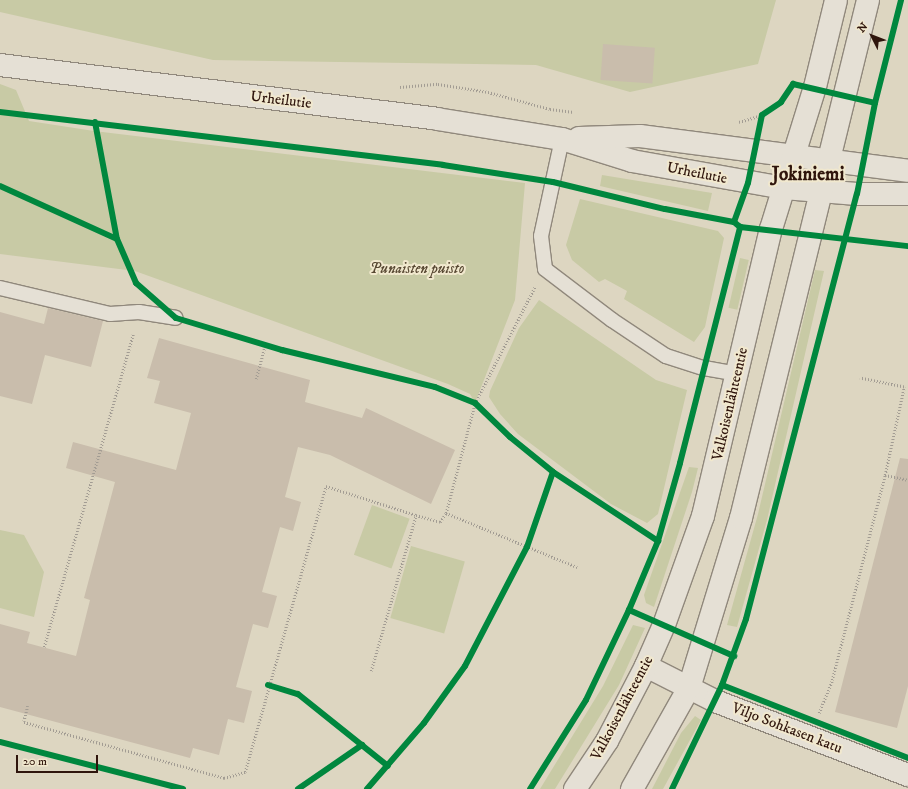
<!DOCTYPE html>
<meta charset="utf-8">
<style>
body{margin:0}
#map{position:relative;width:908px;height:789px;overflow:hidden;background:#ddd6c1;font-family:"IM FELL DW Pica",serif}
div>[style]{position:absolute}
.green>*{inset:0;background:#c8caa5;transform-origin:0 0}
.building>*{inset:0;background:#c9bdac;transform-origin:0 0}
.path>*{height:2.5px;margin-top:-1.25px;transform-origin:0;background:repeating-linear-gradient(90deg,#a29c93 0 1px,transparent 0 3px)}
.roads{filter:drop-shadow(1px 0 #90887c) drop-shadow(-1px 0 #90887c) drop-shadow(0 1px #90887c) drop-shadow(0 -1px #90887c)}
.lane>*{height:14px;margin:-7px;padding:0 7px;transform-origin:7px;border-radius:7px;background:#e5e0d5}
.street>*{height:22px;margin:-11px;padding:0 11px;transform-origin:11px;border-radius:11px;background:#e5e0d5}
.secondary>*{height:22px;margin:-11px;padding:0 11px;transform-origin:11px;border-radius:11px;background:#e5e0d5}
.cycleway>*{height:6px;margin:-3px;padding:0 3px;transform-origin:3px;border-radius:3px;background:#00873e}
span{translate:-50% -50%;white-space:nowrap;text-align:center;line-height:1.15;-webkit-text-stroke:4px #f1e8ce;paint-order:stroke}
.street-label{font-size:15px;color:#2f150c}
.park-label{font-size:15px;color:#584833;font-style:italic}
.district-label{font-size:19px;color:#2f150c;font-weight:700}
.north{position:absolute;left:852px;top:16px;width:40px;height:40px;-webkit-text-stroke:3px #f1e8ce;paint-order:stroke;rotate:312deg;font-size:11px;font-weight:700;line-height:16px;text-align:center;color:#2f150c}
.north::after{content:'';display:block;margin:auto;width:14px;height:18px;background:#2f150c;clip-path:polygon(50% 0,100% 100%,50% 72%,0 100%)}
.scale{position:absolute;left:16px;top:755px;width:82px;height:18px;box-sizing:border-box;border:2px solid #2f150c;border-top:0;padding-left:5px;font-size:12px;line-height:14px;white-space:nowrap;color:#2f150c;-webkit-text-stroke:3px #f1e8ce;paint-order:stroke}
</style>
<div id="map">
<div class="green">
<i style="clip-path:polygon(0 0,776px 0,758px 64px,630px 92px,536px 65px,213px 60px,0 12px)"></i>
<i style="clip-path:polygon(0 84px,16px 90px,29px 121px,94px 131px,525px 183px,515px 300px,475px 403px,470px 394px,448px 384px,135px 271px,0 254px)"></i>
<i style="clip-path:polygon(602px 175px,712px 193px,708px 211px,600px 186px)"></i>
<i style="clip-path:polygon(580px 199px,718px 231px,724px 238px,705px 327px,694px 342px,624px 299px,627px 291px,605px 279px,599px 282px,572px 260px,566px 245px)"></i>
<i style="left:740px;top:258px;width:9px;height:51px;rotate:13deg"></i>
<i style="clip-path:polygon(815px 270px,824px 271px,767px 520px,737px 627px,727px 625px,758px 514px)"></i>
<i style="clip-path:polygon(539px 300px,656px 380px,687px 390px,658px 514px,647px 523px,611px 504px,518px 434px,500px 414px,489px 397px,490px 391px,519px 328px)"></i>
<i style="clip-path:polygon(689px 467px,698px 468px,692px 492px,654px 607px,646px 603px,644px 595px)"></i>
<i style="left:372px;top:505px;width:40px;height:53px;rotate:20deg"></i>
<i style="clip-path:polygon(0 530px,24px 535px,44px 572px,34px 617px,0 608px)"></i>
<i style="left:411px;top:546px;width:56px;height:75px;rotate:16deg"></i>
<i style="clip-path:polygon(633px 625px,645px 628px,619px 685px,555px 789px,540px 789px,603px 686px)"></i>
<i style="clip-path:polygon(695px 716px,701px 720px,663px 789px,652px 789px,681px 733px)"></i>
</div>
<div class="building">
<i style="left:603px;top:44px;width:52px;height:36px;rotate:4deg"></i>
<i style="clip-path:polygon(48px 308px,103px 321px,91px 367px,45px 355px,32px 404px,0 396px,0 312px,44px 324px)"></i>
<i style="clip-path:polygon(159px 338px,310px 380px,305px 402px,362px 418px,366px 408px,455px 450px,431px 504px,330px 455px,298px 447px,285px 497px,301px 502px,293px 531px,280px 527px,262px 592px,277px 596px,268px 628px,253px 624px,236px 687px,252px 691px,244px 723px,228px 719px,219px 755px,193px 748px,190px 758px,0 707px,0 624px,30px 632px,27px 643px,76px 656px,90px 600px,84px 598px,115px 482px,66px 468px,73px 442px,176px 470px,191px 413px,154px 403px,160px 381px,147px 378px)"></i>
<i style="clip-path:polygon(900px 458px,908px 459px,908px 686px,897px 728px,835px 712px)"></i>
</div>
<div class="path">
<i style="left:400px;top:87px;width:38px;rotate:-5deg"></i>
<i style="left:438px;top:84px;width:51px;rotate:9.1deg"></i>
<i style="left:488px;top:92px;width:64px;rotate:15.3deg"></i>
<i style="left:550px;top:109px;width:24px;rotate:7deg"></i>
<i style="left:739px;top:122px;width:24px;rotate:-17deg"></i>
<i style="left:256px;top:379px;width:34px;rotate:-75deg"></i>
<i style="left:885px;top:475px;width:24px;rotate:12deg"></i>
<i style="left:446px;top:513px;width:142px;rotate:22.4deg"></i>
<i style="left:44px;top:647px;width:325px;rotate:-74.1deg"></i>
<i style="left:371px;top:671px;width:162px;rotate:-73.9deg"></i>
<i style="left:416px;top:515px;width:25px;rotate:16deg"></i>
<i style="left:440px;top:522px;width:11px;rotate:-56deg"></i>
<i style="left:446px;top:513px;width:114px;rotate:-75.2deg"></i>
<i style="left:475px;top:403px;width:131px;rotate:-62.7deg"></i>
<i style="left:28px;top:706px;width:16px;rotate:104deg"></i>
<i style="left:24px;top:722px;width:208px;rotate:15.6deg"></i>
<i style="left:224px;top:778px;width:22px;rotate:-16deg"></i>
<i style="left:245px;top:772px;width:297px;rotate:-74.2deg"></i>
<i style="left:326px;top:486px;width:95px;rotate:17.9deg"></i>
<i style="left:819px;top:713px;width:35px;rotate:-68deg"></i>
<i style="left:832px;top:680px;width:212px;rotate:-75.5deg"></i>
<i style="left:885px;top:475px;width:90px;rotate:-77.8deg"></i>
<i style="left:904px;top:387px;width:45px;rotate:-168.4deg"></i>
</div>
<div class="roads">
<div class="lane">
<i style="left:562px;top:139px;width:99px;rotate:102.2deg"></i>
<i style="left:541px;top:236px;width:33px;rotate:83deg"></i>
<i style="left:545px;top:269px;width:84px;rotate:37.3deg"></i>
<i style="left:612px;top:320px;width:65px;rotate:33.7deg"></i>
<i style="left:666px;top:356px;width:40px;rotate:18deg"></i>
<i style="left:704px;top:368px;width:35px;rotate:10deg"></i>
<i style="left:0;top:288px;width:113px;rotate:13.3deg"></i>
<i style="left:110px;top:314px;width:29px;rotate:-4deg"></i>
<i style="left:139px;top:312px;width:37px;rotate:9deg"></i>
</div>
<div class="street">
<i style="left:646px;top:666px;width:77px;rotate:26.9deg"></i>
<i style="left:715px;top:701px;width:207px;rotate:21deg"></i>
</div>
<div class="secondary">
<i style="left:0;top:65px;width:440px;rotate:7deg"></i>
<i style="left:437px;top:119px;width:127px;rotate:9.1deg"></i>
<i style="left:562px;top:139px;width:73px;rotate:17.4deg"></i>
<i style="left:632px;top:161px;width:154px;rotate:10.1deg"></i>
<i style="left:784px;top:188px;width:73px;rotate:4.7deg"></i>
<i style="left:857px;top:194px;width:51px"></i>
<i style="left:579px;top:138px;width:61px;rotate:-1.9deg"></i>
<i style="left:640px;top:136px;width:270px;rotate:7.4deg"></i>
<i style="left:575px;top:789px;width:58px;rotate:-56.3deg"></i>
<i style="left:607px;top:741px;width:85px;rotate:-62.5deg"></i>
<i style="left:646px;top:666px;width:45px;rotate:-66.3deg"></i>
<i style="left:664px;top:625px;width:116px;rotate:-70.3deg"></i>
<i style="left:703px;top:516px;width:295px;rotate:-76.7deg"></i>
<i style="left:771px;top:229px;width:149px;rotate:-72.8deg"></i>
<i style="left:815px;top:87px;width:89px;rotate:-76.4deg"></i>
<i style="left:632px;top:789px;width:116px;rotate:-60.6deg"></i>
<i style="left:689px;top:688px;width:178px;rotate:-73deg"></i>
<i style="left:741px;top:518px;width:533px;rotate:-76.22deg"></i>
</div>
</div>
<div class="cycleway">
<i style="left:0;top:112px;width:446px;rotate:6.8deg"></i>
<i style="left:443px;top:165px;width:111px;rotate:8.8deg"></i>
<i style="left:553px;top:182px;width:115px;rotate:13.6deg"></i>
<i style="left:665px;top:209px;width:70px;rotate:10.7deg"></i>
<i style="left:734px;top:222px;width:8px;rotate:40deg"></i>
<i style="left:740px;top:227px;width:169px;rotate:6.5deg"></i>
<i style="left:95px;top:122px;width:119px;rotate:79.4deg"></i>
<i style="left:0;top:186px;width:128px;rotate:24.4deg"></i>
<i style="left:117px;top:239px;width:48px;rotate:66.6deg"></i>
<i style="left:136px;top:283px;width:53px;rotate:41.2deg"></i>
<i style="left:176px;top:318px;width:111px;rotate:16.8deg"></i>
<i style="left:282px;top:350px;width:157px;rotate:13.6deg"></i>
<i style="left:435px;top:387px;width:43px;rotate:21.8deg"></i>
<i style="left:475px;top:403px;width:49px;rotate:44.2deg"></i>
<i style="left:510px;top:437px;width:55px;rotate:39.1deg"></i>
<i style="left:553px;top:472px;width:126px;rotate:33.3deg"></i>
<i style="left:734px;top:222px;width:41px;rotate:-70.3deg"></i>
<i style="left:748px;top:183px;width:69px;rotate:-78.4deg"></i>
<i style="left:762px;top:115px;width:23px;rotate:-34deg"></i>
<i style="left:781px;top:102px;width:22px;rotate:-56deg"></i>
<i style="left:793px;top:84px;width:84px;rotate:13deg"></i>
<i style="left:629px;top:610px;width:115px;rotate:23.7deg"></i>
<i style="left:268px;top:685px;width:31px;rotate:17deg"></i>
<i style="left:298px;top:694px;width:115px;rotate:38.7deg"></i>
<i style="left:722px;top:685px;width:200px;rotate:21.4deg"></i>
<i style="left:0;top:742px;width:189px;rotate:14.4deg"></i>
<i style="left:298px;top:789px;width:78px;rotate:-34.5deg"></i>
<i style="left:367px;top:789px;width:87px;rotate:-49.2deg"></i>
<i style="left:424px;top:723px;width:70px;rotate:-54.3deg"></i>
<i style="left:465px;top:666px;width:134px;rotate:-62.5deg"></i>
<i style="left:527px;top:547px;width:79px;rotate:-70.9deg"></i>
<i style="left:530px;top:789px;width:105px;rotate:-57.8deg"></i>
<i style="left:586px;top:700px;width:100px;rotate:-64.5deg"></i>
<i style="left:629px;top:610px;width:75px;rotate:-67.2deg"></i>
<i style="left:658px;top:541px;width:81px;rotate:-74.2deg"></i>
<i style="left:680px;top:463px;width:244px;rotate:-75.7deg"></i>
<i style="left:672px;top:789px;width:115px;rotate:-64.3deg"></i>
<i style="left:722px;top:685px;width:70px;rotate:-70deg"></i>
<i style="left:746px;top:619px;width:439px;rotate:-75.4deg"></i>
<i style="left:857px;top:194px;width:93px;rotate:-78.8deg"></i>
<i style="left:875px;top:103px;width:106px;rotate:-75.8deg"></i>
</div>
<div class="street-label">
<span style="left:281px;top:100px;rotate:7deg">Urheilutie</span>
<span style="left:697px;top:173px;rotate:11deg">Urheilutie</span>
<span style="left:730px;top:404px;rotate:-77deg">Valkoisenlähteentie</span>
<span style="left:622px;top:708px;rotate:-62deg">Valkoisenlähteentie</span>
<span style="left:787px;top:728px;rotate:21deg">Viljo Sohkasen katu</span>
</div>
<div class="park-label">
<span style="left:417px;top:269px">Punaisten puisto</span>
</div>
<div class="district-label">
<span style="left:808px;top:175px">Jokiniemi</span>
</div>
<div class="north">N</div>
<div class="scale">20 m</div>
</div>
